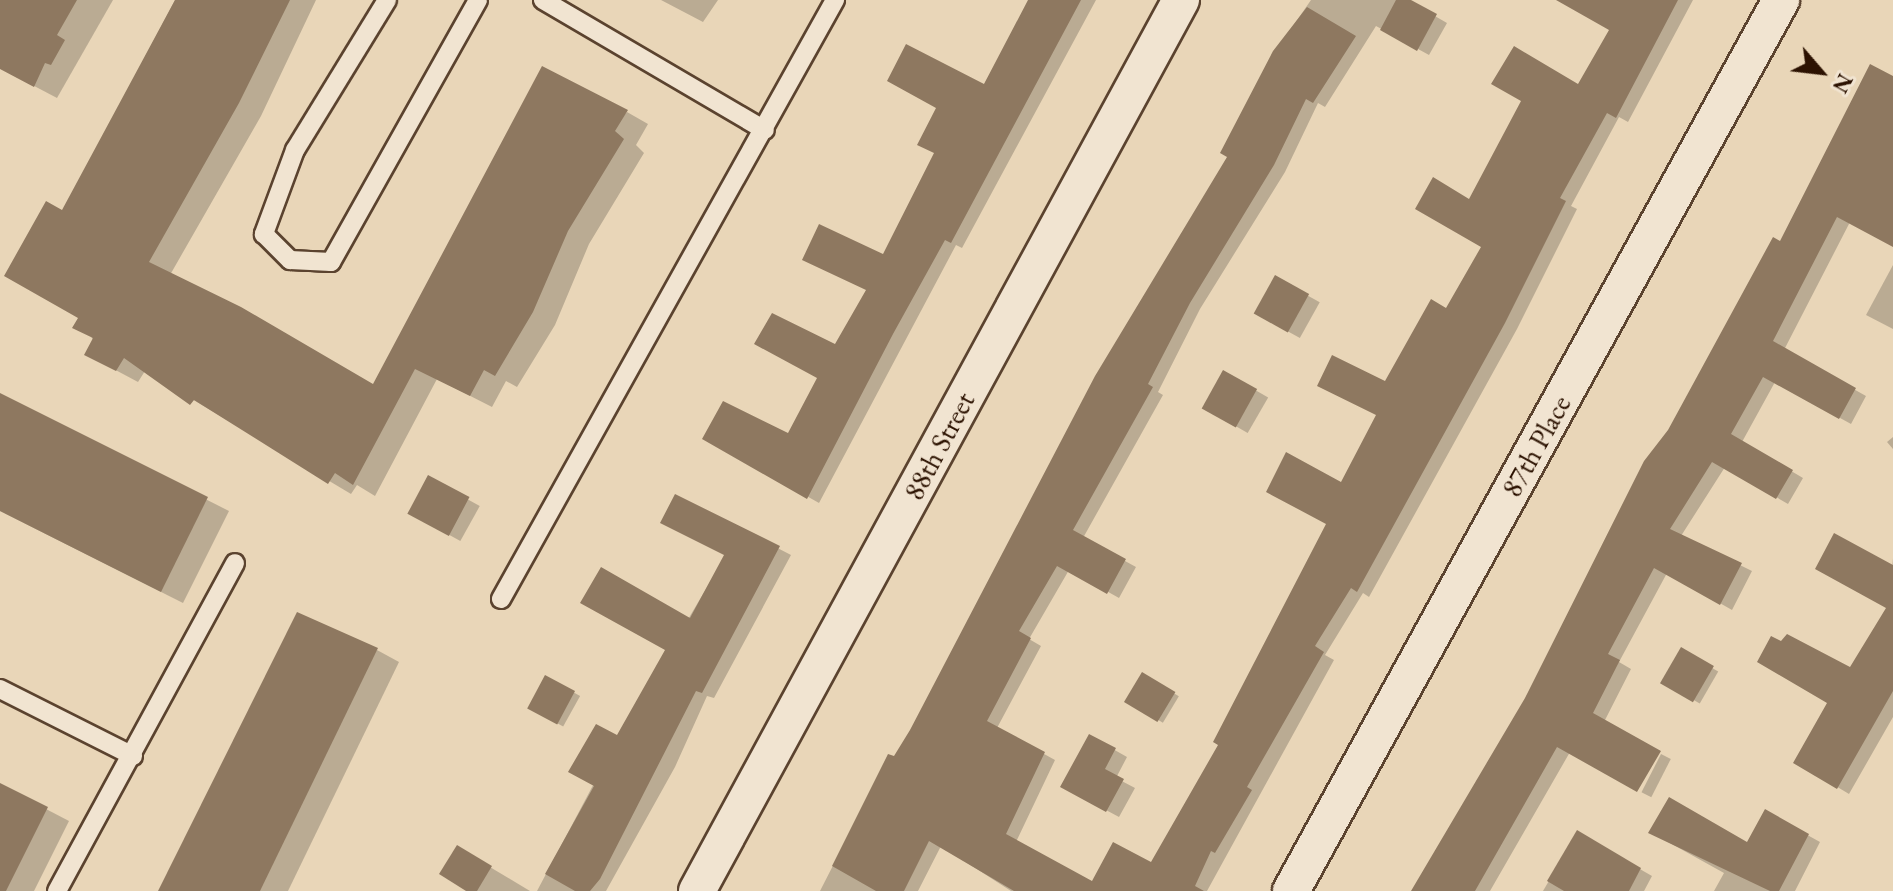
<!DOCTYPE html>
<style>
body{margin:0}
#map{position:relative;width:1893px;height:891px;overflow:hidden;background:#e9d6b8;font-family:"EB Garamond",serif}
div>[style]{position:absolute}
.shadow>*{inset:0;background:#0003;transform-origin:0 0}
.building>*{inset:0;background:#8e7860;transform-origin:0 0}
.roads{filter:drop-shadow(2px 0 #5b432f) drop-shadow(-2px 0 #5b432f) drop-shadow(0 2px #5b432f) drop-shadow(0 -2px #5b432f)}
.service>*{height:18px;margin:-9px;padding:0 9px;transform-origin:9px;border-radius:9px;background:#f1e4d1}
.minor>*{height:36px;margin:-18px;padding:0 18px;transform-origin:18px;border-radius:18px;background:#f1e4d1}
span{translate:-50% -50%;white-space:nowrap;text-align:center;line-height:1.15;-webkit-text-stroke:6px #f1e4d1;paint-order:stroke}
.street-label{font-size:28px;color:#2c1201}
.north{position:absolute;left:1781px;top:32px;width:80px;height:80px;-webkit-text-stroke:6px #f1e4d1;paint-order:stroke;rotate:118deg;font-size:22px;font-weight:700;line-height:32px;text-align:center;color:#2c1201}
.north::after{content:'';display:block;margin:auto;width:28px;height:36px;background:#2c1201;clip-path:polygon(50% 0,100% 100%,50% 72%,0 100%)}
</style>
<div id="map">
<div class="shadow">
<i style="clip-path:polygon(0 0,113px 0,57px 98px,0 68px)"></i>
<i style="clip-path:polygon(175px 0,316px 0,261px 116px,170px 275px,374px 387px,627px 112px,648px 124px,636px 145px,644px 153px,589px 244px,555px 325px,517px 387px,506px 381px,492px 407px,437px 379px,375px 496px,357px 485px,351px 494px,145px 371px,138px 382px,108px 366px,80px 317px,63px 213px)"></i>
<i style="clip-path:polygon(661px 0,728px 0,718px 0,703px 22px)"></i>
<i style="clip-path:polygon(1033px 0,1096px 0,962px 248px,956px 245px,819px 503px,704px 438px,789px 436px,884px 257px)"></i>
<i style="clip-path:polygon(1311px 0,1407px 0,1447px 23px,1429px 55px,1376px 26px,1325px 107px,1318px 103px,1285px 172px,1200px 309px,1158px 392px,1163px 395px,1083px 538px,1136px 567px,1119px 598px,1069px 570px,1029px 639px,1041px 646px,997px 728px,1055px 760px,1016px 842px,1070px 891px,1011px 891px,941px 846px,918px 891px,820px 891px,889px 756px,895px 758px,1229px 156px,1275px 52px)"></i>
<i style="clip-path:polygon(1560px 0,1693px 0,1628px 122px,1619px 117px,1571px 206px,1577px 209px,1517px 329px,1369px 597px,1363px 593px,1325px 655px,1334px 660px,1207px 891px,1096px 891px,1152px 865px,1221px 744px,1315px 556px,1342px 485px,1379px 415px,1385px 383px,1447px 310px,1483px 246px,1470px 201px,1579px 87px,1612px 29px)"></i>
<i style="clip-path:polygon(1893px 78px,1893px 211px,1850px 222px,1784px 350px,1866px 396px,1851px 424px,1775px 382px,1742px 442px,1803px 478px,1788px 504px,1725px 467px,1681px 536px,1752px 571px,1732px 610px,1667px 573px,1619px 662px,1631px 669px,1604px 722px,1570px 752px,1490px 891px,1413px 891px,1527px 699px,1670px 431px,1781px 243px)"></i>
<i style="clip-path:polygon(1893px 265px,1893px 329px,1866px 315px)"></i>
<i style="left:1276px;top:278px;width:50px;height:41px;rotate:29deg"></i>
<i style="left:1224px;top:372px;width:51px;height:41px;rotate:30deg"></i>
<i style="clip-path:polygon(0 395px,229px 511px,183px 603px,0 511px)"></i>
<i style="clip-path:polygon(1893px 437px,1893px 449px,1887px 442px)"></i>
<i style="left:429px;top:478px;width:58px;height:40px;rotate:29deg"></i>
<i style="clip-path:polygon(676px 496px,791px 555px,714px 698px,707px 696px,675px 767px,606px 891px,537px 891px,618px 738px,726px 555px)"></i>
<i style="clip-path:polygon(1893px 558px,1893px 717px,1849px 794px,1796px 762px,1889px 608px)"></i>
<i style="clip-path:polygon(377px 650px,399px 662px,288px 891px,160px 891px)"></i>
<i style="left:1681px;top:650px;width:43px;height:37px;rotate:30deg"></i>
<i style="left:1142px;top:674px;width:43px;height:31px;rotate:31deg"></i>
<i style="left:546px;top:677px;width:39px;height:35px;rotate:29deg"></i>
<i style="clip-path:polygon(1090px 736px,1127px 757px,1116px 778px,1135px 788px,1119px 817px,1063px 787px)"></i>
<i style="left:1661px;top:754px;width:11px;height:43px;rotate:27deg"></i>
<i style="clip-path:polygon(0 785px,69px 821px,34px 891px,0 891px)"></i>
<i style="clip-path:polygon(1766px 812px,1820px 842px,1795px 891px,1714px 891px,1724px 873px,1650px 832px,1748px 845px)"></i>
<i style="clip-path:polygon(1577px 833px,1652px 876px,1644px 891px,1543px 891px)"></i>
<i style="clip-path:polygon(458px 848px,530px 891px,470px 891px)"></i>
</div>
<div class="building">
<i style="clip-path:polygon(0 0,77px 0,57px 35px,65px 40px,51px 65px,45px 63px,34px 87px,0 69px)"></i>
<i style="clip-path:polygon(175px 0,290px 0,239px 103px,149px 262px,241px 307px,373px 384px,542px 66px,628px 110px,615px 131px,624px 139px,568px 231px,533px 312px,495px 376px,484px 370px,470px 396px,415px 369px,353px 485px,335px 473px,328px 484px,194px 400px,190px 405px,124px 358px,116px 371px,84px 355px,93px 338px,72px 328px,78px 318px,4px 276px,46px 201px,62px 210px)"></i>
<i style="clip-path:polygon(1028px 0,1081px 0,951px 243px,945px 240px,893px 334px,807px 499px,702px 439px,723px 401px,788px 433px,817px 378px,754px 344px,772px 313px,835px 344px,866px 290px,802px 260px,819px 224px,883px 254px,934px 153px,917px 145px,936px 108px,887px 81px,906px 44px,984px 84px)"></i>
<i style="clip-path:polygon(1396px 0,1411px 0,1437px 14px,1417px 51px,1380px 30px)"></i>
<i style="clip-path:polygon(1556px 0,1678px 0,1616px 118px,1607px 113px,1560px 198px,1566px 201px,1505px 323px,1357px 592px,1351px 588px,1315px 646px,1324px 652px,1247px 787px,1252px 790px,1215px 853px,1211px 851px,1195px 886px,1204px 891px,1014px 891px,929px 841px,904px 891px,876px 891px,832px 866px,888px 754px,894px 756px,910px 730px,1095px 376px,1227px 157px,1220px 153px,1273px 51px,1307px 7px,1356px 36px,1313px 103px,1306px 99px,1274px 165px,1190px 303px,1148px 384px,1153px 387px,1073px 530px,1126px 559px,1107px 594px,1057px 566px,1019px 631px,1031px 638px,987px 721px,1045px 752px,1006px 834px,1092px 881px,1113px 842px,1151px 862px,1218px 745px,1213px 742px,1326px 524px,1266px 492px,1286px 452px,1341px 482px,1376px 415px,1317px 386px,1332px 355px,1385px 381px,1431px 299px,1446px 308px,1481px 247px,1415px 209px,1433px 177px,1469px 199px,1521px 101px,1491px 84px,1514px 46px,1578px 84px,1609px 30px)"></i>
<i style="clip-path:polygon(1870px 64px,1893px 76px,1893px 247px,1837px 217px,1773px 341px,1856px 388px,1839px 419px,1763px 377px,1731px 434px,1793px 470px,1776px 499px,1712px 462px,1670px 529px,1742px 563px,1720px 605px,1654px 568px,1608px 654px,1620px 660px,1593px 713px,1661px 751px,1637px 792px,1557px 747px,1475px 891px,1411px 891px,1525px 698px,1644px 461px,1668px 430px,1773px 237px,1780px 241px)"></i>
<i style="left:1275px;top:275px;width:39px;height:44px;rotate:29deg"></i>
<i style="left:1223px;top:370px;width:39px;height:44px;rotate:29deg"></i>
<i style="clip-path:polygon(0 393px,208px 497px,161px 592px,0 511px)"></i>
<i style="left:428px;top:475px;width:47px;height:44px;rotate:28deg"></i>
<i style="clip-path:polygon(675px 494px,780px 546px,702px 693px,696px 691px,600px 879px,590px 891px,575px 891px,545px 874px,594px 786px,568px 772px,596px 724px,617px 735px,665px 650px,580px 603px,601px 567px,690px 618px,724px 555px,660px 523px)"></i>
<i style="clip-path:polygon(1834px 533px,1893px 565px,1893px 691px,1837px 789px,1793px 763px,1827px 703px,1757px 662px,1771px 636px,1781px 641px,1787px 634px,1850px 667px,1886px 608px,1815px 569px)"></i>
<i style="clip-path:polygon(297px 612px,378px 648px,260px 891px,158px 891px)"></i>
<i style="left:1681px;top:647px;width:38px;height:42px;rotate:30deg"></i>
<i style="left:1142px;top:672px;width:39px;height:35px;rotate:31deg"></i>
<i style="left:545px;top:675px;width:34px;height:38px;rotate:28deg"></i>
<i style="clip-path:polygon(1089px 734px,1116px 748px,1105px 769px,1124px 779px,1106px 812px,1060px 787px)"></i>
<i style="clip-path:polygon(0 783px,48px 807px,6px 891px,0 891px)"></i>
<i style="clip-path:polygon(1669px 797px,1747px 842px,1765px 809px,1809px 834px,1779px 891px,1770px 891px,1648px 833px)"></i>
<i style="clip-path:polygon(1577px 830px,1641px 868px,1629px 891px,1564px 891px,1547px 881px)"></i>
<i style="clip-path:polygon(457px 845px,492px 866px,477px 891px,466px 891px,439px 874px)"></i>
</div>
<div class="roads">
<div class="service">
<i style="left:387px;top:0;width:176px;rotate:121.5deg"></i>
<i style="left:295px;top:150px;width:90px;rotate:110.3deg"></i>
<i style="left:264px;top:234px;width:37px;rotate:45deg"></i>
<i style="left:290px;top:260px;width:41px;rotate:2.8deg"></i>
<i style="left:331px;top:262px;width:300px;rotate:-60.7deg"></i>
<i style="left:543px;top:0;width:257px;rotate:30.4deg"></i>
<i style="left:501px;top:599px;width:686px;rotate:-60.86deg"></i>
<i style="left:0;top:689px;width:149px;rotate:26.7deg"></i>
<i style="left:57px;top:891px;width:373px;rotate:-61.5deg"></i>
</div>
<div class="minor">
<i style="left:697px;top:891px;width:1014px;rotate:-61.49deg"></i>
<i style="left:1291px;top:891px;width:1017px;rotate:-61.19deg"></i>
</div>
</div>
<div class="street-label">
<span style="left:939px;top:446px;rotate:-62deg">88th Street</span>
<span style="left:1536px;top:446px;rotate:-61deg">87th Place</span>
</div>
<div class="north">N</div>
</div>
